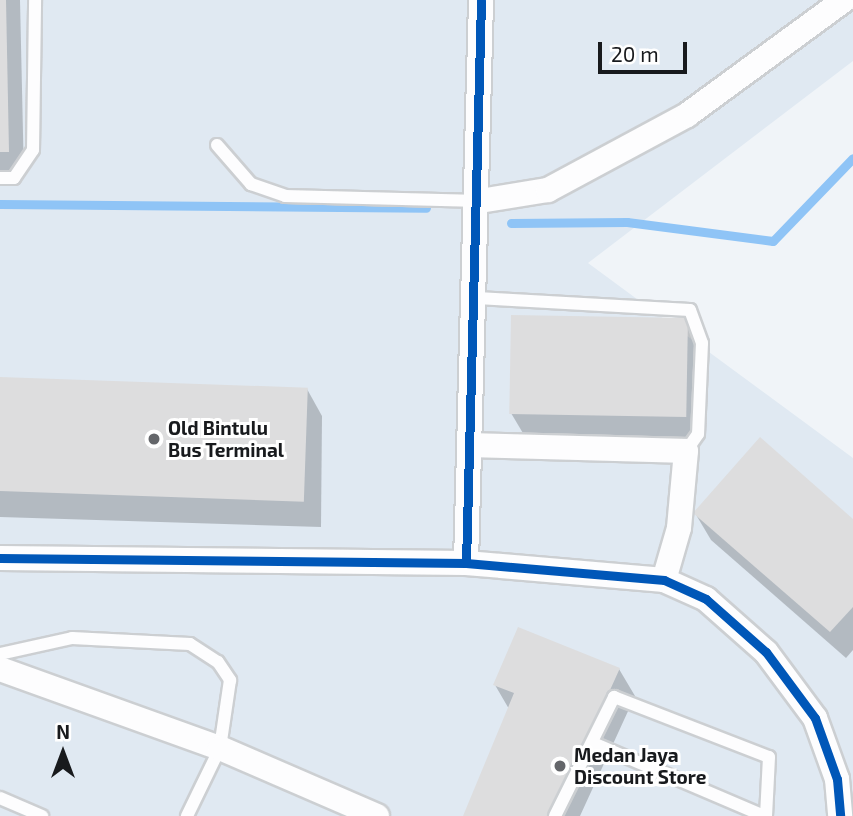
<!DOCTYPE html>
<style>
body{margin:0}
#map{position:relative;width:853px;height:816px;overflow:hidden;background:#f0f4f8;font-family:"Exo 2",sans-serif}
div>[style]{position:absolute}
.built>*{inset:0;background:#e0e9f2}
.shadow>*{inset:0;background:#0003}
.stream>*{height:9px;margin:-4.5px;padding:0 4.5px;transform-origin:4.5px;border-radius:4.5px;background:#8fc4f6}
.building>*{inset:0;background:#ddddde;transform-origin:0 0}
.roads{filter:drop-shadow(2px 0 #cccfd2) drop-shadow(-2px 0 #cccfd2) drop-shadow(0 2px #cccfd2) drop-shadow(0 -2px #cccfd2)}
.lane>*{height:12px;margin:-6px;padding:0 6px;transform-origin:6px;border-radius:6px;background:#fdfdfe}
.street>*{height:24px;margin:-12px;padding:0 12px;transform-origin:12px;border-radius:12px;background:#fdfdfe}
.cycleway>*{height:9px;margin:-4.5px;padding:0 4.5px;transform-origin:4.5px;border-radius:4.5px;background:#0057b8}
.dots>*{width:19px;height:19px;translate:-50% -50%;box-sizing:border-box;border:4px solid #fff;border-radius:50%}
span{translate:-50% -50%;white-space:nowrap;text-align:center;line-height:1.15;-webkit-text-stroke:6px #fff;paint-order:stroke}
.poi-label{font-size:19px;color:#181a1d;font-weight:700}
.left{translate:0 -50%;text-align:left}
.north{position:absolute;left:28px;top:718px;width:70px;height:70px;-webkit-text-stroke:5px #fff;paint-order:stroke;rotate:0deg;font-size:19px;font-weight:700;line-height:28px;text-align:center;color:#181a1d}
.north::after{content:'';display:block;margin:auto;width:24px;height:32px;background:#181a1d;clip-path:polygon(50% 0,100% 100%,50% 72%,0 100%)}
.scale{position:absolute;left:598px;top:42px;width:89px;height:32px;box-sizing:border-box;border:4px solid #181a1d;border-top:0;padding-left:9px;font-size:21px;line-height:24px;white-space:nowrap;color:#181a1d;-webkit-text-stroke:5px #fff;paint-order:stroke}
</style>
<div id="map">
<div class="built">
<i style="clip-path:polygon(0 0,853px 0,853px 61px,588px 263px,853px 458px,853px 816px,0 816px)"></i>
</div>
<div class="shadow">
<i style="clip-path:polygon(0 0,20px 0,24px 178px,0 179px)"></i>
<i style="clip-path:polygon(687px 319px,702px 346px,701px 443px,527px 440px,511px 413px)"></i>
<i style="clip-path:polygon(0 379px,307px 389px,322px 416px,321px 527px,0 517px)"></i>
<i style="clip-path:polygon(695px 513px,853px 521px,853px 650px,846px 658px,711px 540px)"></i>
<i style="clip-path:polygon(619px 669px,635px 696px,580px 816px,465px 816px,509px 709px,495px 685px)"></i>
</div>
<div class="stream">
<i style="left:0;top:204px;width:426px;rotate:0.5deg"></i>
<i style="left:511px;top:223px;width:116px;rotate:-0.5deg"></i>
<i style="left:627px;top:222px;width:147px;rotate:7.4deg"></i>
<i style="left:773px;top:241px;width:115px;rotate:-46.1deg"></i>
</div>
<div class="building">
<i style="clip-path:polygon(0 0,6px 0,9px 152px,0 152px)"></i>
<i style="left:511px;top:315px;width:177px;height:99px;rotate:1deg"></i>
<i style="left:0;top:377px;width:308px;height:114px;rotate:2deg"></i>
<i style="clip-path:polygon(760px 437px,853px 519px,853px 607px,830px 632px,693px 513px)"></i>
<i style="clip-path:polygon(518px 627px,620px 668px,553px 816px,463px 816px,514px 693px,493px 685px)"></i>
</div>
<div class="roads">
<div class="lane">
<i style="left:217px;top:145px;width:52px;rotate:48.9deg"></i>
<i style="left:251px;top:184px;width:36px;rotate:19deg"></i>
<i style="left:285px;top:196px;width:195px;rotate:1.5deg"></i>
<i style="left:0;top:178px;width:14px"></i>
<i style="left:14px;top:178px;width:34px;rotate:-56deg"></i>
<i style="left:33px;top:150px;width:150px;rotate:-89.2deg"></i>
<i style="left:477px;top:298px;width:213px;rotate:3.2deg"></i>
<i style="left:690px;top:310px;width:35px;rotate:70deg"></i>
<i style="left:702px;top:343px;width:91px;rotate:92.5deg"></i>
<i style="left:698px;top:434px;width:21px;rotate:125deg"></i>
<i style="left:0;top:654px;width:74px;rotate:-12.5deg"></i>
<i style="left:72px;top:638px;width:118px;rotate:2.9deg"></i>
<i style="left:190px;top:644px;width:33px;rotate:33deg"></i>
<i style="left:218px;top:662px;width:22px;rotate:56deg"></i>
<i style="left:230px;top:680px;width:69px;rotate:98.4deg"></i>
<i style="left:220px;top:748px;width:76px;rotate:115.9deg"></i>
<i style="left:593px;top:743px;width:186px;rotate:23.1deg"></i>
<i style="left:0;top:798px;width:46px;rotate:23.2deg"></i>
<i style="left:555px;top:816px;width:133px;rotate:-63.6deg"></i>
<i style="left:614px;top:697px;width:166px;rotate:21.2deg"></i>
<i style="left:769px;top:757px;width:59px;rotate:92.9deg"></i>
</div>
<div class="street">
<i style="left:480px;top:201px;width:69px;rotate:-9.2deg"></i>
<i style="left:548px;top:190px;width:158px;rotate:-28.3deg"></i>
<i style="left:687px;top:115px;width:195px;rotate:-36.2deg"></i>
<i style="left:471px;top:445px;width:215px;rotate:1.6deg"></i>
<i style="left:686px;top:451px;width:77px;rotate:95.2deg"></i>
<i style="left:679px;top:528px;width:54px;rotate:106.1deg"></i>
<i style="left:0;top:558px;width:466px;rotate:0.6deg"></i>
<i style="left:466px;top:563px;width:199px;rotate:4.9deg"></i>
<i style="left:664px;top:580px;width:46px;rotate:24.3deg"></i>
<i style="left:706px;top:599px;width:80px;rotate:41.5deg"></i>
<i style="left:766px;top:652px;width:82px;rotate:53.4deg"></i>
<i style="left:815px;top:718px;width:65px;rotate:70.2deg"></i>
<i style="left:837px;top:779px;width:37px;rotate:85deg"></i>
<i style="left:466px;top:563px;width:563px;rotate:-88.47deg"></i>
<i style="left:0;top:669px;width:234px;rotate:19.8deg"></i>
<i style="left:220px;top:748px;width:171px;rotate:23.4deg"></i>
</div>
</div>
<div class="cycleway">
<i style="left:0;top:558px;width:466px;rotate:0.6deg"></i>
<i style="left:466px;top:563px;width:199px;rotate:4.9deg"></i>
<i style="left:664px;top:580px;width:46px;rotate:24.3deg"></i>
<i style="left:706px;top:599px;width:80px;rotate:41.5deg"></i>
<i style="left:766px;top:652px;width:82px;rotate:53.4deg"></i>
<i style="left:815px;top:718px;width:65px;rotate:70.2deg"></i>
<i style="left:837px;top:779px;width:37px;rotate:85deg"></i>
<i style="left:466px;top:563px;width:563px;rotate:-88.47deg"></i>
</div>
<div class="dots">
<i style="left:154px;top:439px;background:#64666a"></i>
<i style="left:560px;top:766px;background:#64666a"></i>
</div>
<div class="poi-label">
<span class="left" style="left:168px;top:439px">Old Bintulu<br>Bus Terminal</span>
<span class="left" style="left:574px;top:766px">Medan Jaya<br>Discount Store</span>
</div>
<div class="north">N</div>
<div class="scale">20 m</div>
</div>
